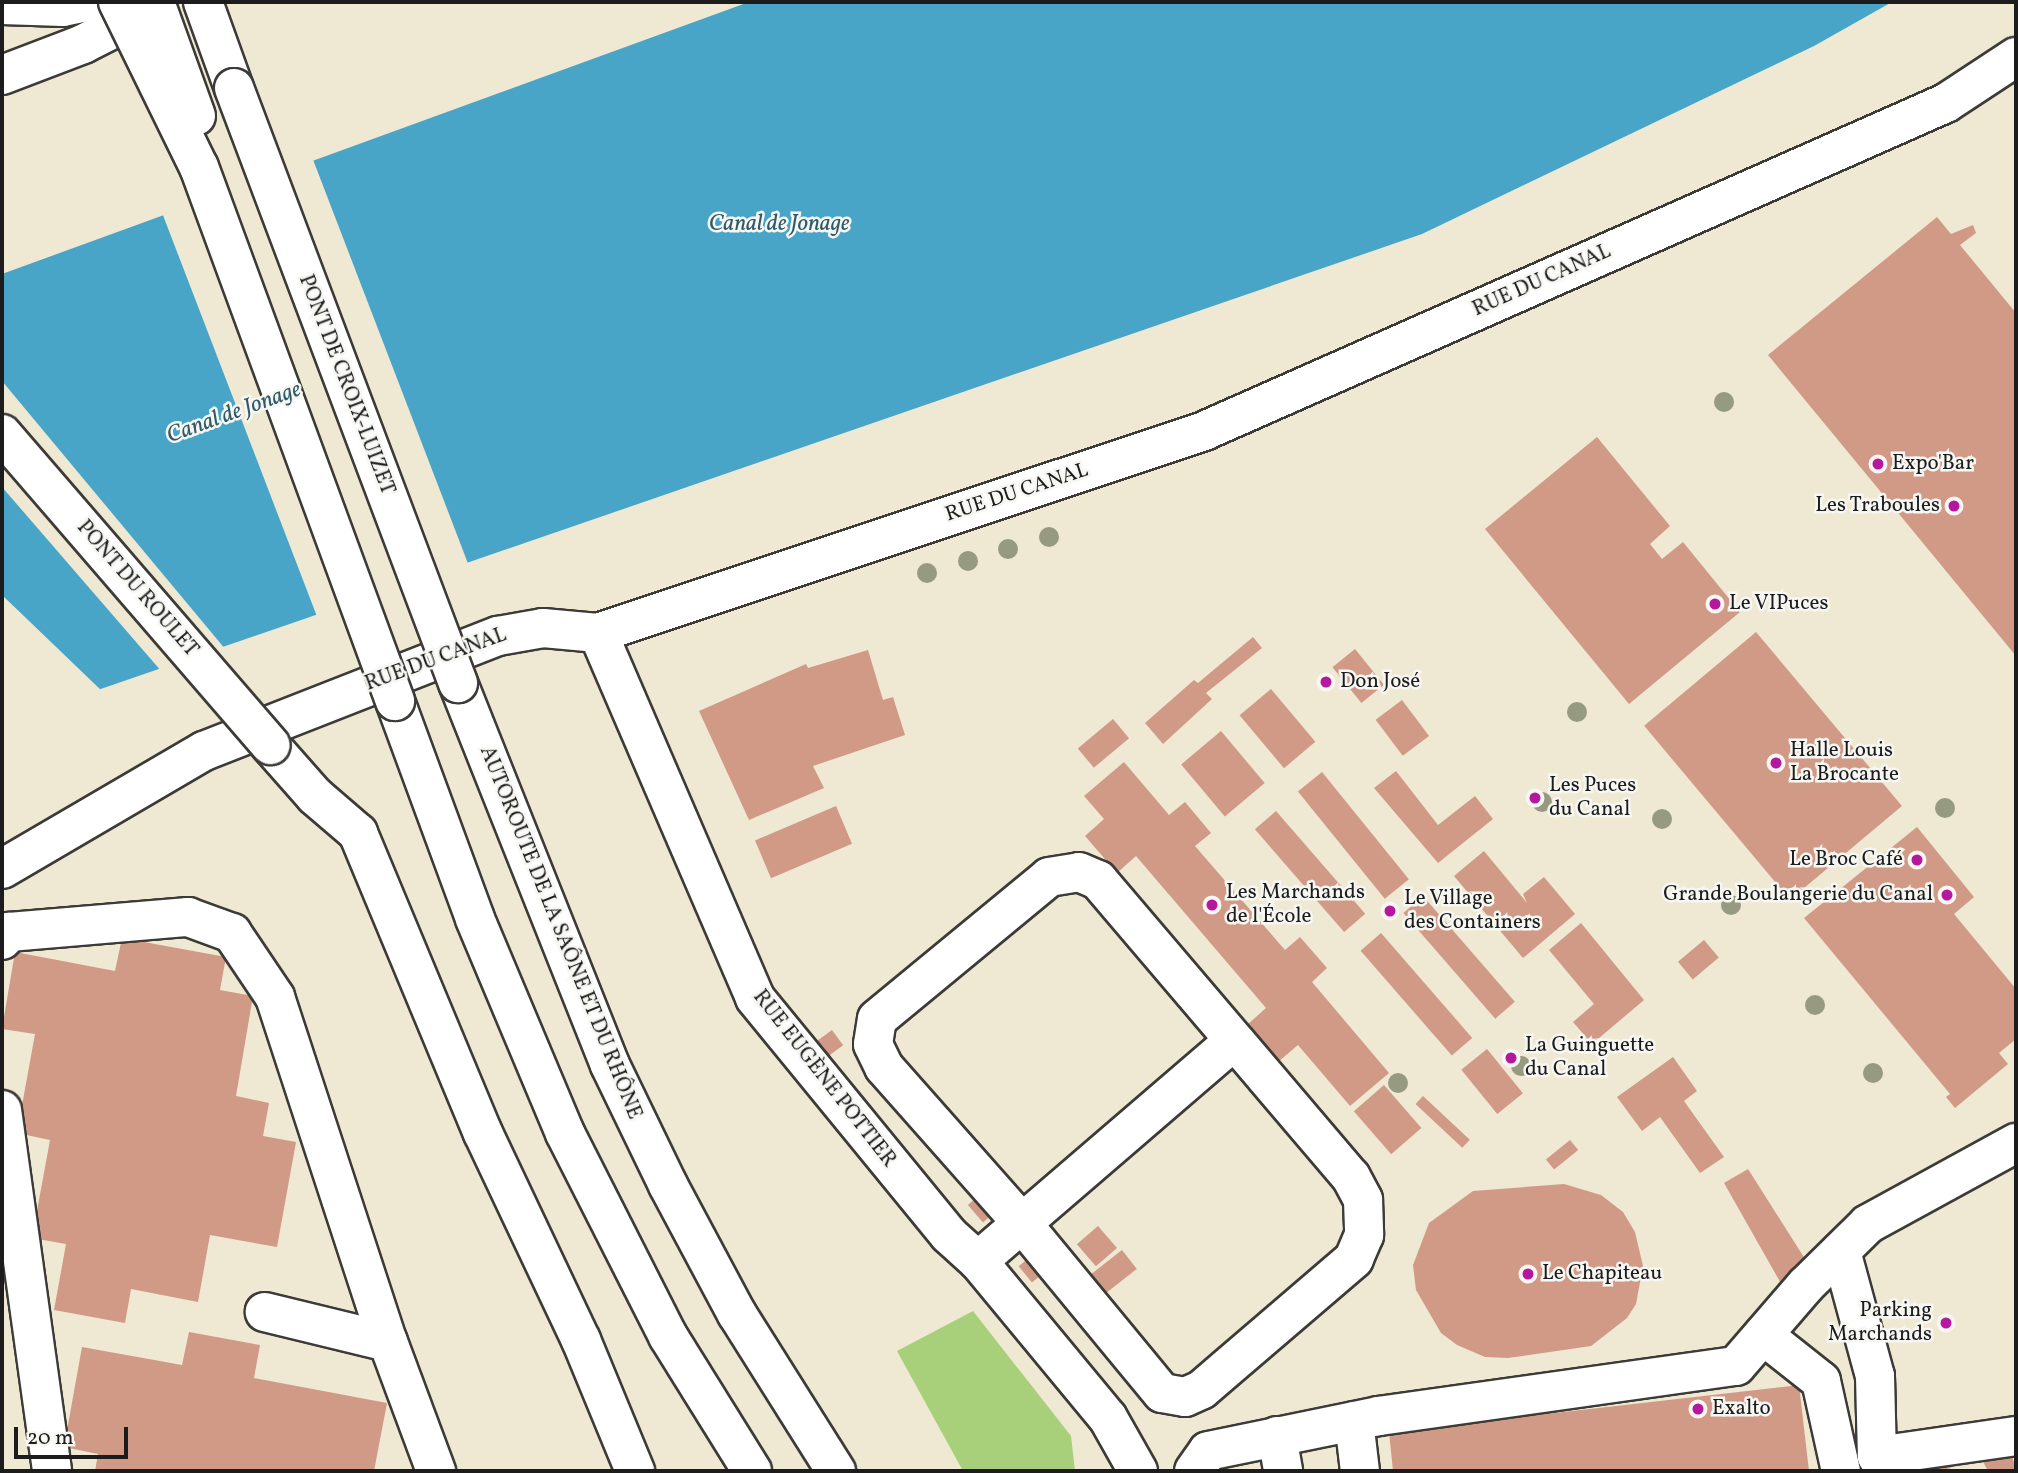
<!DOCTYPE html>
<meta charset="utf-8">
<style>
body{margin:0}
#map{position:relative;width:2018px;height:1473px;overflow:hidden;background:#efe8d3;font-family:Vollkorn,serif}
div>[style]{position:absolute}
.green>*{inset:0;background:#a8d07b}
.water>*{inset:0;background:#48a5c7}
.pier>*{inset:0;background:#efe8d3;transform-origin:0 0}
.building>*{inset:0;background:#d19a86;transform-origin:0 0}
.roads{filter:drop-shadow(2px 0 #3c3b37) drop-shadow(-2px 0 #3c3b37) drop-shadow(0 2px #3c3b37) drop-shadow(0 -2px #3c3b37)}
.minor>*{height:38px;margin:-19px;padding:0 19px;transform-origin:19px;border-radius:19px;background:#fff}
.highway>*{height:38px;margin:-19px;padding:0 19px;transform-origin:19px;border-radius:19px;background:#fff}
.bridges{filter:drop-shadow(2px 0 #3c3b37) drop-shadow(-2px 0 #3c3b37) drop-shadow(0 2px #3c3b37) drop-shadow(0 -2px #3c3b37)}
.minor-bridge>*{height:38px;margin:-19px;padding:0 19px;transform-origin:19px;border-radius:19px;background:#fff}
.highway-bridge>*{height:38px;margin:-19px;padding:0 19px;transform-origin:19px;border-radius:19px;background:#fff}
.trees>*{width:20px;height:20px;margin:-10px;border-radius:50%;background:#969a80}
.dots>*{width:19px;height:19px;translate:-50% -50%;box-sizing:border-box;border:4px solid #f6f6f2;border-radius:50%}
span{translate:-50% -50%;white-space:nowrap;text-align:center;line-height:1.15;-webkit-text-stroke:5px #f6f6f2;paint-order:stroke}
.street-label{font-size:21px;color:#1c1c1c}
.poi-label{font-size:21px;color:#1c1c1c}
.left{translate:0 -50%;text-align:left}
.right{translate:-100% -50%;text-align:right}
.water-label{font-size:23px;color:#305a69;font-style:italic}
.frame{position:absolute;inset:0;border:4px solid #1c1c1c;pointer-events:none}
.scale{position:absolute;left:14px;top:1427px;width:114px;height:32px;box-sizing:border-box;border:4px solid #1c1c1c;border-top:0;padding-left:9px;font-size:21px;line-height:24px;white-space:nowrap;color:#1c1c1c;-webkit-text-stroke:5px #f6f6f2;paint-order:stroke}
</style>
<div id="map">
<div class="green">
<i style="clip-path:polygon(973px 1311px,1071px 1436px,1075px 1471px,963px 1471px,897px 1351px)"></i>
</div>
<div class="water">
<i style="clip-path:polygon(749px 2px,1892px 2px,1814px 46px,1422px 234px,2px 723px,2px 274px)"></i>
</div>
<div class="pier">
<i style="left:312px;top:157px;width:438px;height:160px;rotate:69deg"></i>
<i style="clip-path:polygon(2px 381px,226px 650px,162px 672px,2px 487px)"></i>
<i style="clip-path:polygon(2px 595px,103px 692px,2px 727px)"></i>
</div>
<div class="building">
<i style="clip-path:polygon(1937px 217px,1951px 234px,1973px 225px,1976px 233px,1960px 245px,2016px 313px,2016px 656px,1768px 355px)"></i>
<i style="clip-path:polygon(1597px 437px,1670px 526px,1650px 544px,1662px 559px,1683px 542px,1740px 612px,1629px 704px,1485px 529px)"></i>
<i style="left:1756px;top:632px;width:227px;height:146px;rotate:50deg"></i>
<i style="clip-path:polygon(1253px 637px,1262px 648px,1206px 693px,1212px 699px,1163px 744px,1145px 723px,1194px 680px,1198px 683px)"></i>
<i style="left:1355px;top:649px;width:46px;height:29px;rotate:51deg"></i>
<i style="clip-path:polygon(868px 650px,883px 700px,893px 697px,905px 735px,813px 766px,824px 788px,749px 820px,699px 711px,806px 664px,808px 668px)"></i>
<i style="left:1271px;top:689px;width:69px;height:41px;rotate:50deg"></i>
<i style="left:1402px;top:700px;width:45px;height:33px;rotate:53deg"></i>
<i style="left:1113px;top:719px;width:25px;height:46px;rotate:50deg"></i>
<i style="left:1221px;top:731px;width:68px;height:52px;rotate:50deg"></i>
<i style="clip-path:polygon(1124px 762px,1169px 815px,1185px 802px,1211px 833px,1195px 846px,1285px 950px,1300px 937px,1327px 968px,1312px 982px,1389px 1073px,1350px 1106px,1298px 1045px,1278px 1062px,1247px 1025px,1266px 1008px,1136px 856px,1117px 873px,1085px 836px,1104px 819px,1084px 796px)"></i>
<i style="clip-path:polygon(1396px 771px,1438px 825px,1475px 796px,1493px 819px,1438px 863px,1374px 788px)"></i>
<i style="left:1322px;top:772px;width:138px;height:31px;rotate:51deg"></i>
<i style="left:836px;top:806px;width:41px;height:88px;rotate:67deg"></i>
<i style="left:1276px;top:811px;width:136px;height:28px;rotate:49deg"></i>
<i style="clip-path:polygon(1917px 827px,1974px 897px,1954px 914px,2016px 989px,2016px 1039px,1999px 1053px,2008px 1064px,1955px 1108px,1946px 1097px,1950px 1094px,1804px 918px)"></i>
<i style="clip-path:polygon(1484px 851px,1527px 903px,1523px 894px,1544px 877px,1575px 914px,1523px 958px,1454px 876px)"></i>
<i style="left:1423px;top:896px;width:140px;height:26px;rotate:49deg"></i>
<i style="clip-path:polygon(1581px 923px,1644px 1000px,1592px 1044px,1573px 1022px,1594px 1004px,1549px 950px)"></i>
<i style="left:1381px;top:933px;width:139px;height:27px;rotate:49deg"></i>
<i style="clip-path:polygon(122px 938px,226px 957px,220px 990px,253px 996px,236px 1096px,269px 1103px,263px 1136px,296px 1142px,277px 1247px,210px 1235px,198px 1302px,131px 1289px,125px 1323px,54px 1310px,66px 1244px,32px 1238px,50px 1140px,17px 1133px,35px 1034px,2px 1029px,15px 952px,115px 971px)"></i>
<i style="left:1704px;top:940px;width:23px;height:34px;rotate:50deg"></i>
<i style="left:832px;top:1030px;width:19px;height:19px;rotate:54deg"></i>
<i style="left:1487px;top:1049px;width:57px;height:33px;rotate:51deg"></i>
<i style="clip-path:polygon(1673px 1057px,1697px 1091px,1684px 1101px,1724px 1157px,1700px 1173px,1660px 1117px,1642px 1131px,1617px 1097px)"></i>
<i style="left:1384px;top:1085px;width:57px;height:40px;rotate:49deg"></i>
<i style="left:1423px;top:1096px;width:64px;height:11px;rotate:43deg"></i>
<i style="left:1570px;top:1140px;width:13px;height:31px;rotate:51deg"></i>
<i style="clip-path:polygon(1748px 1169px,1812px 1270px,1783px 1287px,1724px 1183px)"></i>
<i style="clip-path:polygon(1564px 1184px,1601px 1195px,1623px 1212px,1635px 1232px,1643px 1266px,1636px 1304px,1627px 1318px,1591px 1346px,1508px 1358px,1485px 1357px,1457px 1345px,1441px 1333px,1416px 1290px,1413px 1265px,1429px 1223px,1473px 1191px)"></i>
<i style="left:983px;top:1192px;width:23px;height:20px;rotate:49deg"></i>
<i style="left:1098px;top:1226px;width:29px;height:28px;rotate:49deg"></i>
<i style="left:1122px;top:1250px;width:24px;height:43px;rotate:52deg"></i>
<i style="left:1035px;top:1253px;width:21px;height:21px;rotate:51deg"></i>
<i style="clip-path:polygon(189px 1332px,260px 1345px,254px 1378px,387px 1403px,374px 1471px,95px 1471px,98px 1454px,64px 1447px,82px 1347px,182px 1365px)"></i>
<i style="clip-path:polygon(1799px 1385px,1809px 1471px,1393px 1471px,1389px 1432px)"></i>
<i style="clip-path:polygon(2011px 1451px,2016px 1471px,1988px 1471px,1980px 1456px)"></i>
<i style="clip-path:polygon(1950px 1460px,1951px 1468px,1938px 1471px,1910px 1471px,1909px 1466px)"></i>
</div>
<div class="roads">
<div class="minor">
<i style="left:2px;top:5px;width:61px;rotate:1.9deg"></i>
<i style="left:63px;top:7px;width:25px;rotate:-12deg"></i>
<i style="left:598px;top:633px;width:397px;rotate:66.7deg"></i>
<i style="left:755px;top:998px;width:306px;rotate:50.7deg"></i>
<i style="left:949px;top:1235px;width:39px;rotate:42deg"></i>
<i style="left:978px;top:1261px;width:204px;rotate:50.4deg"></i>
<i style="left:1108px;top:1418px;width:61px;rotate:60.5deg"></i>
<i style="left:270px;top:745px;width:68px;rotate:48.6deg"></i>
<i style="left:315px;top:796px;width:57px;rotate:40.7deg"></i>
<i style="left:358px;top:833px;width:325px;rotate:67.4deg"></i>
<i style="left:483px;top:1133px;width:229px;rotate:64.7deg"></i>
<i style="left:581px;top:1340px;width:142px;rotate:67.6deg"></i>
<i style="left:2px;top:869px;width:234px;rotate:-30.3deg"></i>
<i style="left:204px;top:751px;width:316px;rotate:-21.4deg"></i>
<i style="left:498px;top:636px;width:46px;rotate:-10.1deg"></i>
<i style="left:543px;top:628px;width:55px;rotate:5.2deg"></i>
<i style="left:598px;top:633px;width:639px;rotate:-18.43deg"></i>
<i style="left:1204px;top:431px;width:811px;rotate:-23.85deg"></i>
<i style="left:1946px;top:103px;width:84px;rotate:-33.3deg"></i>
<i style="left:1079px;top:872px;width:21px;rotate:23deg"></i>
<i style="left:1098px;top:880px;width:390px;rotate:49.6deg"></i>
<i style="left:1351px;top:1177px;width:26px;rotate:62deg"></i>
<i style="left:1363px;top:1200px;width:35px;rotate:88deg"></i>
<i style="left:1364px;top:1235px;width:26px;rotate:113deg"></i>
<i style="left:1354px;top:1259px;width:201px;rotate:139.4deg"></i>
<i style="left:1201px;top:1390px;width:17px;rotate:156deg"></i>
<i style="left:1185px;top:1397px;width:23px;rotate:-170deg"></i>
<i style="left:1162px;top:1393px;width:220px;rotate:-129.5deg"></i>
<i style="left:1022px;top:1223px;width:208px;rotate:-131.5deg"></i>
<i style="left:884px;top:1067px;width:25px;rotate:-116deg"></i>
<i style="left:873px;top:1044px;width:25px;rotate:-81deg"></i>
<i style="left:877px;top:1019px;width:223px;rotate:-39.5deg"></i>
<i style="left:1049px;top:877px;width:30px;rotate:-9deg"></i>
<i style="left:2px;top:940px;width:11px;rotate:-49deg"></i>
<i style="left:9px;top:932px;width:180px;rotate:-4.8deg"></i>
<i style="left:188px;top:917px;width:47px;rotate:20deg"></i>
<i style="left:232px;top:933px;width:77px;rotate:56.1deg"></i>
<i style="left:275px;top:997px;width:363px;rotate:71.9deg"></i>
<i style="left:388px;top:1342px;width:127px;rotate:-166.3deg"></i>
<i style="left:2px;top:1110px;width:364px;rotate:82.1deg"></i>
<i style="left:1841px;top:1251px;width:130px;rotate:74.8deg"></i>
<i style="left:1875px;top:1376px;width:80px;rotate:88.6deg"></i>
<i style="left:978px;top:1261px;width:336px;rotate:-40.7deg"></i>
<i style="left:1763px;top:1335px;width:74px;rotate:38.4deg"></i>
<i style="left:1821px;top:1381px;width:92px;rotate:77.5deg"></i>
<i style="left:388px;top:1342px;width:138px;rotate:69.6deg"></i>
<i style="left:1354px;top:1421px;width:50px;rotate:83.2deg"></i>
<i style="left:1277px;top:1436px;width:36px;rotate:80deg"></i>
<i style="left:1194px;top:1471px;width:24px;rotate:-55deg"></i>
<i style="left:1208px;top:1451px;width:175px;rotate:-11.6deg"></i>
<i style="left:1379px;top:1416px;width:360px;rotate:-8deg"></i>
<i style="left:1736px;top:1366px;width:107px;rotate:-49.2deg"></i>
<i style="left:1806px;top:1285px;width:87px;rotate:-44.5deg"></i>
<i style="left:1868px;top:1224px;width:169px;rotate:-28.7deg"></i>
<i style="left:1886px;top:1471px;width:17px;rotate:-121deg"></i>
<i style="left:1877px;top:1456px;width:140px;rotate:-8.2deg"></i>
</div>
<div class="highway">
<i style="left:203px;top:2px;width:91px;rotate:70.2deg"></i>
<i style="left:2px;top:75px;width:87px;rotate:-20.9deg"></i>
<i style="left:83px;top:44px;width:82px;rotate:-26.9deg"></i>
<i style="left:458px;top:683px;width:411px;rotate:68.3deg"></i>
<i style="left:610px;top:1065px;width:133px;rotate:64.2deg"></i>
<i style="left:668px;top:1185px;width:146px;rotate:61.9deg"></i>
<i style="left:737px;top:1314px;width:186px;rotate:57.8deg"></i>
<i style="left:395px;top:701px;width:232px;rotate:69.8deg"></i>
<i style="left:475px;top:919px;width:232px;rotate:67.2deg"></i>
<i style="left:565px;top:1133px;width:228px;rotate:63.1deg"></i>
<i style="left:668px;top:1336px;width:159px;rotate:58.1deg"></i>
</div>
</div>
<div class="bridges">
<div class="minor-bridge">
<i style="left:2px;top:434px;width:411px;rotate:49.2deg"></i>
</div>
<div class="highway-bridge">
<i style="left:118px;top:2px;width:184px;rotate:63.9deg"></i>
<i style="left:199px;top:167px;width:569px;rotate:69.84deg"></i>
<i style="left:155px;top:2px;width:121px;rotate:70.2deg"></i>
<i style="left:234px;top:88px;width:636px;rotate:69.37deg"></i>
</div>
</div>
<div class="trees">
<i style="left:1724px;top:402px"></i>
<i style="left:1049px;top:537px"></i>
<i style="left:1008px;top:549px"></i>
<i style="left:968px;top:561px"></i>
<i style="left:927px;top:573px"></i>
<i style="left:1577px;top:712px"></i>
<i style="left:1542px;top:802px"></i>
<i style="left:1945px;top:808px"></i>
<i style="left:1662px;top:819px"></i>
<i style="left:1731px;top:905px"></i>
<i style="left:1815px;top:1005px"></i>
<i style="left:1521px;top:1066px"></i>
<i style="left:1873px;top:1073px"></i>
<i style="left:1398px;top:1083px"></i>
</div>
<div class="dots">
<i style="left:1878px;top:464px;background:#b5179e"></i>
<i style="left:1954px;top:506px;background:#b5179e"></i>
<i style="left:1715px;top:604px;background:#b5179e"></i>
<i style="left:1326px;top:682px;background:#b5179e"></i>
<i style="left:1776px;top:763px;background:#b5179e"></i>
<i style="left:1535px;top:798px;background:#b5179e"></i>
<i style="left:1917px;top:860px;background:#b5179e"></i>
<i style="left:1947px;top:895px;background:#b5179e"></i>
<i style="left:1212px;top:905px;background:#b5179e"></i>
<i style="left:1390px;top:911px;background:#b5179e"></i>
<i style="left:1511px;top:1058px;background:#b5179e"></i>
<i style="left:1528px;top:1274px;background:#b5179e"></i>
<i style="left:1946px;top:1323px;background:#b5179e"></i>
<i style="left:1698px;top:1409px;background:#b5179e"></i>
</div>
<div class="street-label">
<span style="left:1542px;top:281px;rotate:-24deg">RUE DU CANAL</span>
<span style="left:346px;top:385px;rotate:69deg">PONT DE CROIX-LUIZET</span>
<span style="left:1017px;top:493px;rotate:-18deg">RUE DU CANAL</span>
<span style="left:137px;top:589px;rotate:49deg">PONT DU ROULET</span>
<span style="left:436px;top:660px;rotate:-20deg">RUE DU CANAL</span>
<span style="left:560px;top:933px;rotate:68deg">AUTOROUTE DE LA SAÔNE ET DU RHÔNE</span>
<span style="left:824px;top:1079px;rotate:52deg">RUE EUGÈNE POTTIER</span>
</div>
<div class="poi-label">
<span class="left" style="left:1892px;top:464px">Expo'Bar</span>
<span class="right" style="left:1940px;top:506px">Les Traboules</span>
<span class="left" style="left:1729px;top:604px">Le VIPuces</span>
<span class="left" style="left:1340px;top:682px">Don José</span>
<span class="left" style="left:1790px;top:763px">Halle Louis<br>La Brocante</span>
<span class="left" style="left:1549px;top:798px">Les Puces<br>du Canal</span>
<span class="right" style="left:1903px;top:860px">Le Broc Café</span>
<span class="left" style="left:1226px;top:905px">Les Marchands<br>de l'École</span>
<span class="right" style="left:1933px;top:895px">Grande Boulangerie du Canal</span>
<span class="left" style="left:1404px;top:911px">Le Village<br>des Containers</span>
<span class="left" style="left:1525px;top:1058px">La Guinguette<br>du Canal</span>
<span class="left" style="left:1542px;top:1274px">Le Chapiteau</span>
<span class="right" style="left:1932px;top:1323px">Parking<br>Marchands</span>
<span class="left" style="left:1712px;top:1409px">Exalto</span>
</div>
<div class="water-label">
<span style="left:779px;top:224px">Canal de Jonage</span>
<span style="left:234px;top:413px;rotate:-20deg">Canal de Jonage</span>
</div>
<div class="frame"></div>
<div class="scale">20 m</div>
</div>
